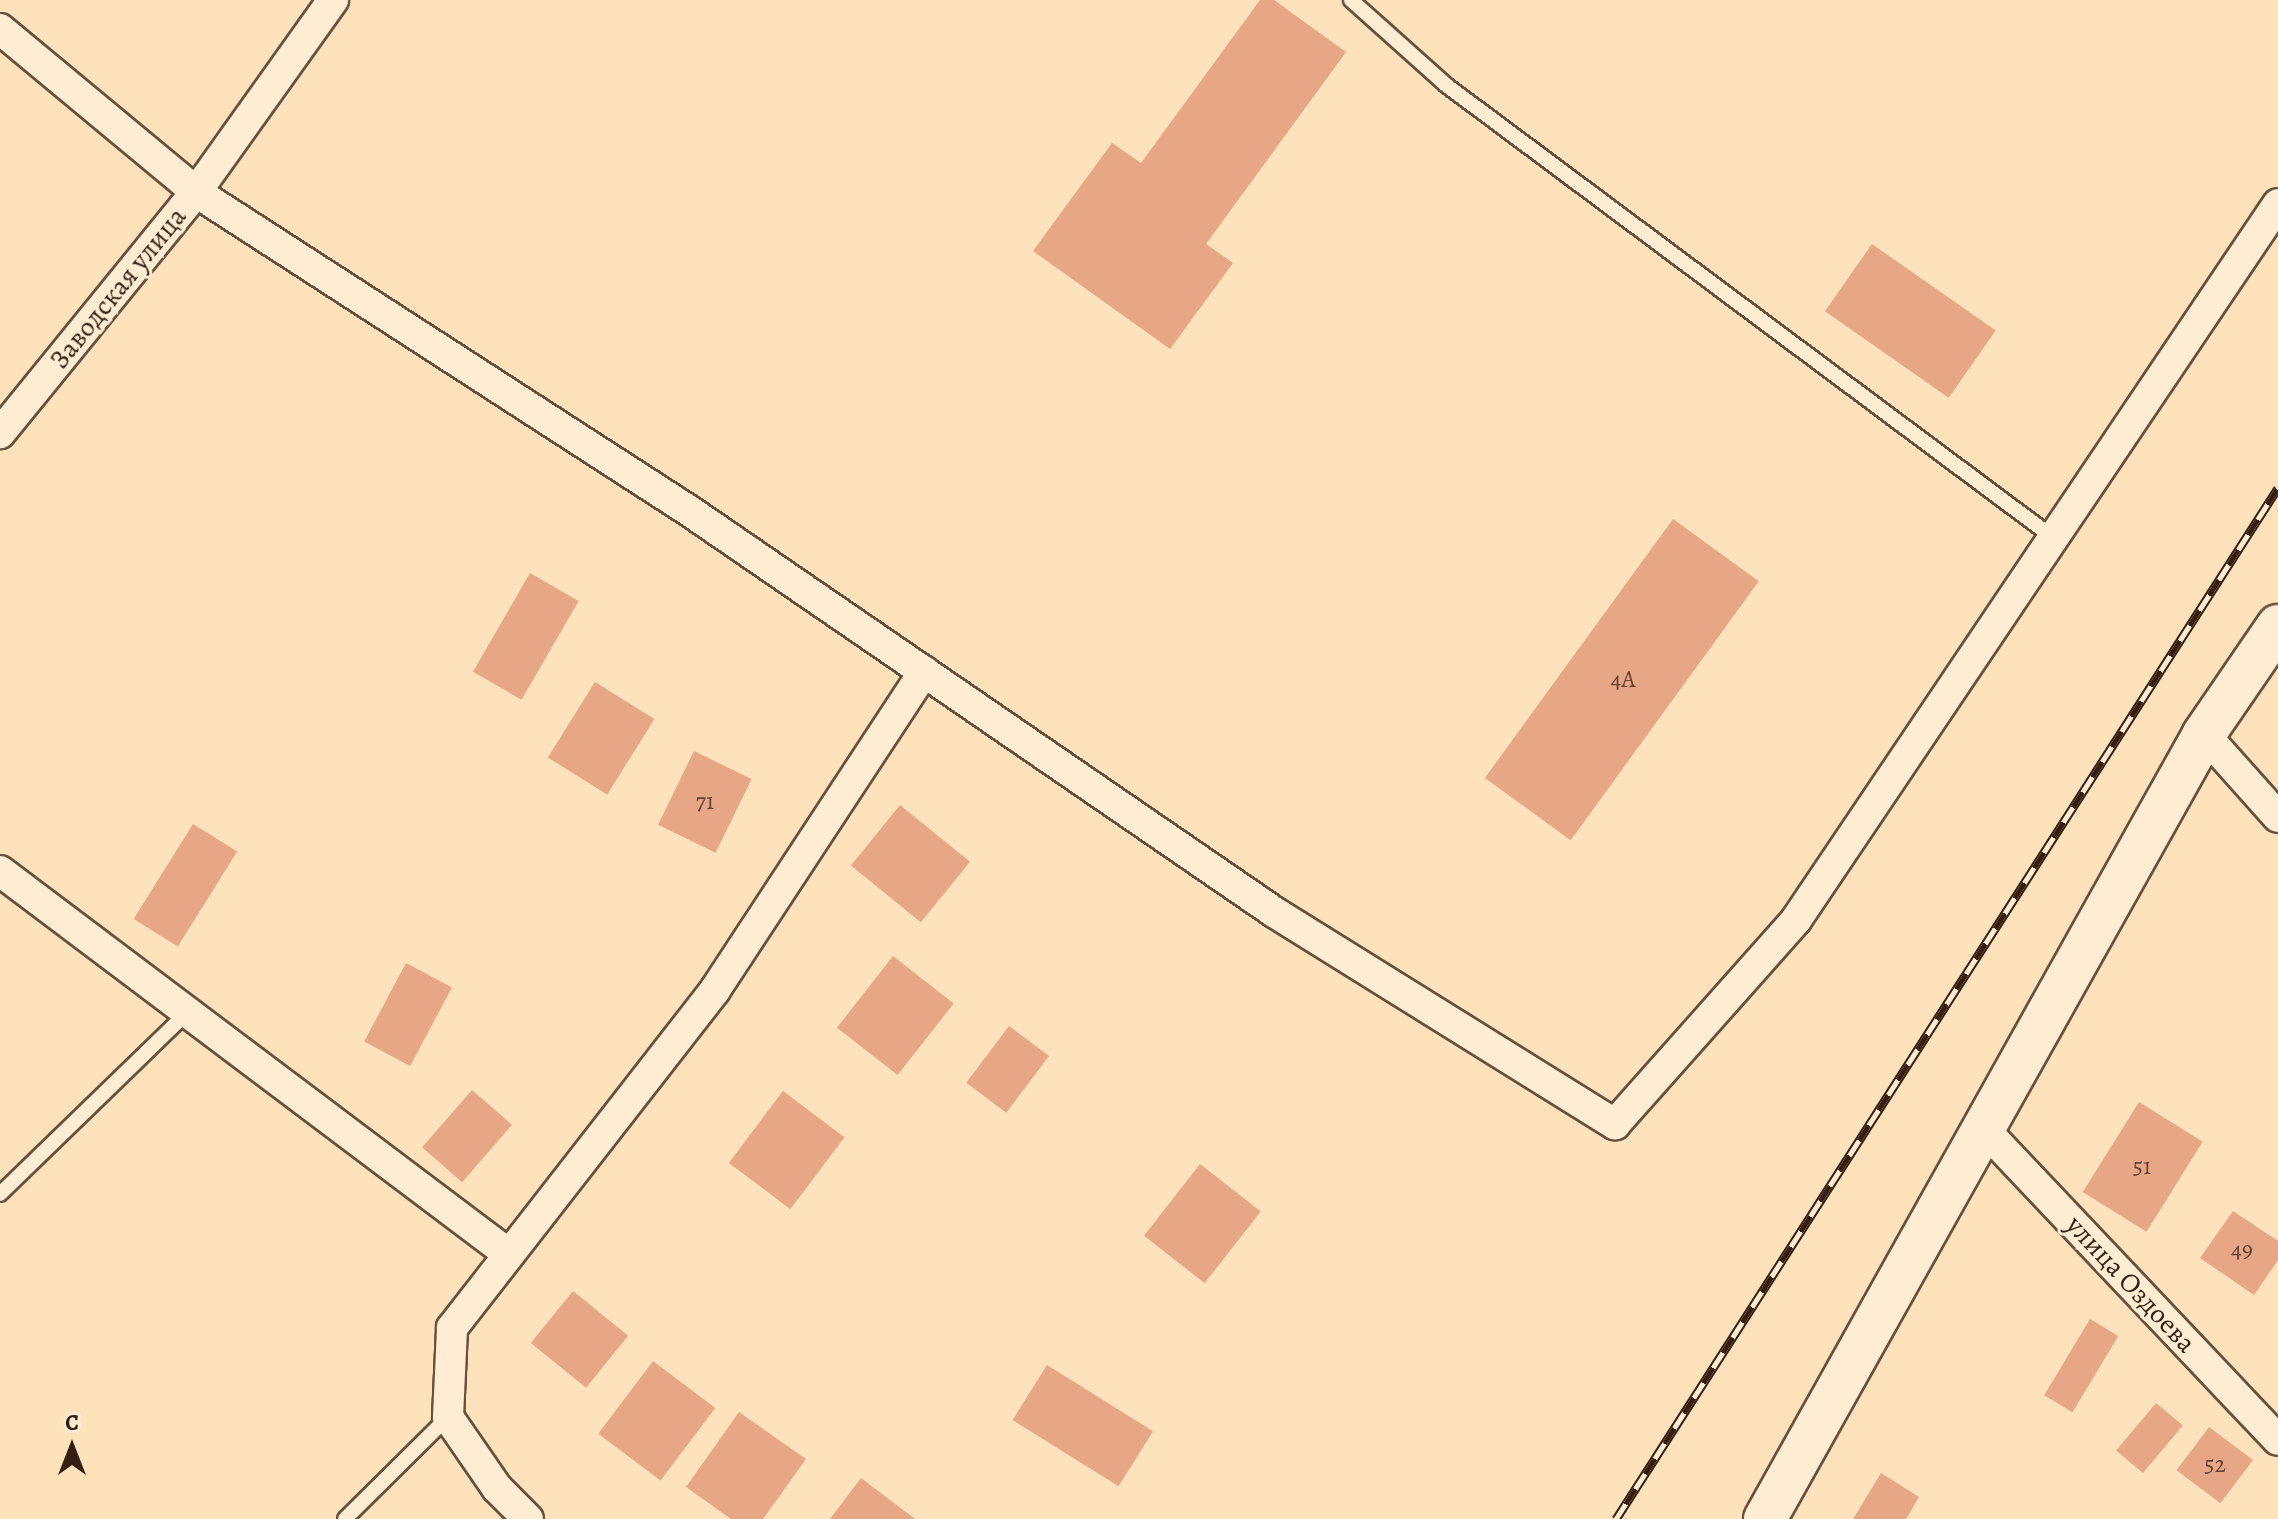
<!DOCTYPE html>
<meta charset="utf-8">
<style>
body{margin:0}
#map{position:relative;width:2278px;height:1519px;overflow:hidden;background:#fde2bb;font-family:Alegreya,serif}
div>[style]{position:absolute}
.building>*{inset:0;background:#e7a786;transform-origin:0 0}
.roads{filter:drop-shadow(2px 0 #67503d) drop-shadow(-2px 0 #67503d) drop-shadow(0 2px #67503d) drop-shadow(0 -2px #67503d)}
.lane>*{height:14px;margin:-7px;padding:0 7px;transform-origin:7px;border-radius:7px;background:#feecd3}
.street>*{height:30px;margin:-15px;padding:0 15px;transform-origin:15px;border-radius:15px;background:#feecd3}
.secondary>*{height:42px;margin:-21px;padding:0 21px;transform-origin:21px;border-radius:21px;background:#feecd3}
.rail>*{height:9px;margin-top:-4.5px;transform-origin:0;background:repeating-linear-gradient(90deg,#feecd3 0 18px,#351f13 0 36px);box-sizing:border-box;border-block:2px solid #351f13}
span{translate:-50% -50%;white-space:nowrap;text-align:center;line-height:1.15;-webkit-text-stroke:6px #feecd3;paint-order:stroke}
.number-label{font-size:24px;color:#624130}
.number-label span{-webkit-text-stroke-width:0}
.street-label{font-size:28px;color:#351f13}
.north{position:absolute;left:32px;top:1407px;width:80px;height:80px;-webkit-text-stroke:6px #feecd3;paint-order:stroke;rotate:0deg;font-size:22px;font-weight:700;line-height:32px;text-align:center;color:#351f13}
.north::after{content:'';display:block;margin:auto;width:28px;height:36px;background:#351f13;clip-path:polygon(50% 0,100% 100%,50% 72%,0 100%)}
</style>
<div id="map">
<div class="building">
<i style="clip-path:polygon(1260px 0,1274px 0,1346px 52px,1206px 244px,1233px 263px,1170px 349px,1033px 251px,1112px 143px,1141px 163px)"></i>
<i style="left:1872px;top:244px;width:151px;height:82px;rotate:35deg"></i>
<i style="left:1673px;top:519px;width:106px;height:320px;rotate:36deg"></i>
<i style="left:530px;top:573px;width:56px;height:114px;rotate:30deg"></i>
<i style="left:595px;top:682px;width:70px;height:89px;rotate:32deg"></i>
<i style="left:694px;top:751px;width:64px;height:82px;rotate:26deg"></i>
<i style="left:900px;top:805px;width:90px;height:78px;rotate:39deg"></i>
<i style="left:193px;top:824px;width:52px;height:112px;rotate:32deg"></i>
<i style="left:893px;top:956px;width:77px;height:91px;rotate:38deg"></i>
<i style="left:406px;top:963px;width:52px;height:89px;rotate:28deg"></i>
<i style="left:1009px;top:1026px;width:50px;height:71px;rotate:37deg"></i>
<i style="left:472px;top:1090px;width:53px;height:76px;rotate:41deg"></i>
<i style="left:783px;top:1091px;width:77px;height:90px;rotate:37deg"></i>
<i style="left:2139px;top:1102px;width:75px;height:106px;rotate:32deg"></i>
<i style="left:1200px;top:1164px;width:77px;height:91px;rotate:38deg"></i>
<i style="clip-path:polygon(2233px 1211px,2278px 1241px,2278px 1260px,2254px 1295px,2200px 1258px)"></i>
<i style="left:573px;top:1291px;width:71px;height:67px;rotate:39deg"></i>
<i style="left:2090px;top:1319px;width:33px;height:89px;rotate:31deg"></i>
<i style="left:653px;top:1361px;width:78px;height:91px;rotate:37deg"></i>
<i style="left:1047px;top:1365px;width:125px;height:65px;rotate:32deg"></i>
<i style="left:2156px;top:1403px;width:35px;height:62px;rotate:40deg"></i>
<i style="clip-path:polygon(739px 1412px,806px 1459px,763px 1519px,731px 1519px,686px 1487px)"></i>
<i style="left:2209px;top:1427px;width:55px;height:54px;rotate:37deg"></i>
<i style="clip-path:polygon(1881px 1473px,1919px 1497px,1906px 1519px,1853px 1519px)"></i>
<i style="clip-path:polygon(861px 1478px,915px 1519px,830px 1519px)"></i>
</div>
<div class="roads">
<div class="lane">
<i style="left:1351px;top:0;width:127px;rotate:41.8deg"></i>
<i style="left:1446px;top:85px;width:760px;rotate:36.7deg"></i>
<i style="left:0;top:1194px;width:260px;rotate:-44.1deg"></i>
<i style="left:345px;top:1519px;width:145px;rotate:-44.7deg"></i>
</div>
<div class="street">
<i style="left:333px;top:0;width:236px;rotate:125.5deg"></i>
<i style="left:196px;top:192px;width:589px;rotate:32.88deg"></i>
<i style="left:691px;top:512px;width:707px;rotate:34.45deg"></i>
<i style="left:1274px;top:912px;width:402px;rotate:31.9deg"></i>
<i style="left:1615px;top:1124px;width:273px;rotate:-48.4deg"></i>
<i style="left:1796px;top:920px;width:863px;rotate:-56.05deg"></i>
<i style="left:0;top:29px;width:255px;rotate:39.7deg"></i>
<i style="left:196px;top:192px;width:311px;rotate:129.1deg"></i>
<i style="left:2204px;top:734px;width:111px;rotate:48.3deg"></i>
<i style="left:0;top:871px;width:633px;rotate:36.98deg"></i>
<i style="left:1983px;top:1128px;width:429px;rotate:46.6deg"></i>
<i style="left:528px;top:1519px;width:44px;rotate:-135deg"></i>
<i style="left:497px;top:1488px;width:86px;rotate:-124.6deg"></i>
<i style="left:448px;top:1417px;width:89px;rotate:-87.4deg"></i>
<i style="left:452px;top:1328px;width:428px;rotate:-52.1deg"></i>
<i style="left:715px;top:990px;width:381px;rotate:-56.7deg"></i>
</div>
<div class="secondary">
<i style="left:1765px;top:1519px;width:899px;rotate:-60.78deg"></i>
<i style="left:2204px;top:734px;width:131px;rotate:-55.6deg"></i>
</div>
</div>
<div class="rail">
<i style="left:1616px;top:1519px;width:1225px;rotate:-57.3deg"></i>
</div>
<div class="number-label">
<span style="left:1623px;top:680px">4А</span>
<span style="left:705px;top:802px">71</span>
<span style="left:2142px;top:1167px">51</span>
<span style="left:2242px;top:1250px">49</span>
<span style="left:2215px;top:1465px">52</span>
</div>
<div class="street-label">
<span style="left:118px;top:288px;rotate:-51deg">Заводская улица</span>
<span style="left:2131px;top:1284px;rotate:47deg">улица Оздоева</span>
</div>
<div class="north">С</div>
</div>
